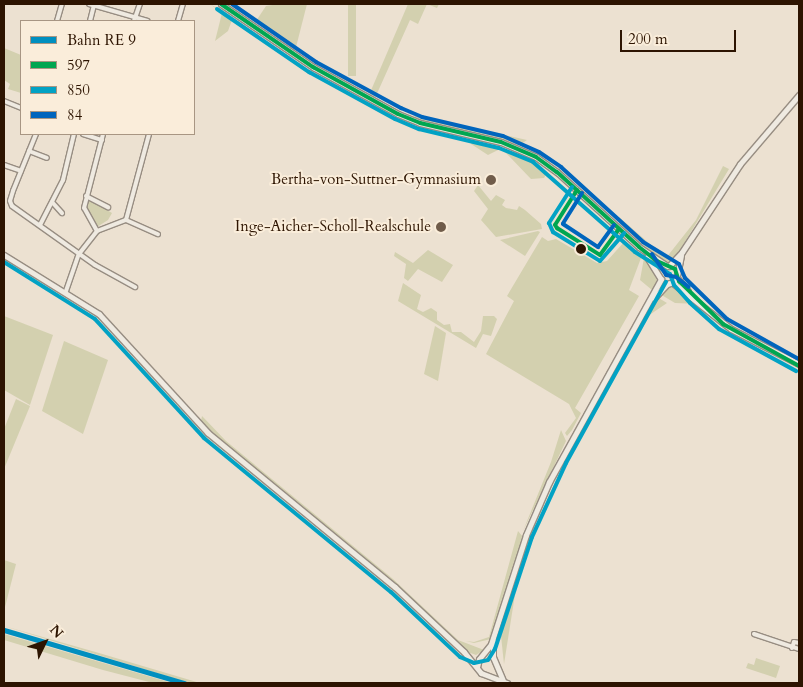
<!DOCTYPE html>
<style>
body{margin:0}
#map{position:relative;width:803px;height:687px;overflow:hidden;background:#ece1d1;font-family:Cardo,serif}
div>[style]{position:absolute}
.green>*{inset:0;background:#d3d0af;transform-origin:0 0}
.roads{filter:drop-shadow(1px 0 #978d82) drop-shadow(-1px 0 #978d82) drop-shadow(0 1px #978d82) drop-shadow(0 -1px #978d82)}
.street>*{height:4px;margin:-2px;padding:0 2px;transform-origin:2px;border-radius:2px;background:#efeae1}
.secondary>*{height:5px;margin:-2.5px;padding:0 2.5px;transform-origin:2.5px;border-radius:2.5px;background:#efeae1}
.bus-1>*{height:4px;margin:-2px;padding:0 2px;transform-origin:2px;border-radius:2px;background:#00a651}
.bus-2>*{height:4px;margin:-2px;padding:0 2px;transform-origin:2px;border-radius:2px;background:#02a2c4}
.bus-3>*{height:4px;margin:-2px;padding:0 2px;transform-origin:2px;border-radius:2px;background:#0065bd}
.rail-1>*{height:5px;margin:-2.5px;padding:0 2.5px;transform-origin:2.5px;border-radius:2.5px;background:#008fbf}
.dots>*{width:14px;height:14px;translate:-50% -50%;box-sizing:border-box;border:2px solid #faedda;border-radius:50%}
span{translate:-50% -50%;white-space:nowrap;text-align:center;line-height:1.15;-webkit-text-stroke:4px #faedda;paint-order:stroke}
.poi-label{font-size:15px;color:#2d1401}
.right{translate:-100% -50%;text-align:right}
.frame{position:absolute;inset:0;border:5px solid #2d1401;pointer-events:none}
.legend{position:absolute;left:20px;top:20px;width:175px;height:115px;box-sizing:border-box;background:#faedda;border:1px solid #a89683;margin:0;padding:6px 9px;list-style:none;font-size:15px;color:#2d1401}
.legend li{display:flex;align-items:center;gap:10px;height:25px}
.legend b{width:25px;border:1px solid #a89683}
.north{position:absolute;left:20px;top:617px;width:50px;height:50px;-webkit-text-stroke:4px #faedda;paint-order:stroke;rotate:48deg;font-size:14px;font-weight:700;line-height:20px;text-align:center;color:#2d1401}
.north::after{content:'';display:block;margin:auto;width:18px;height:22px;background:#2d1401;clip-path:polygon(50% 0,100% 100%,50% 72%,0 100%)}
.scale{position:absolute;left:620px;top:30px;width:116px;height:22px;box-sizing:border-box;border:2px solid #2d1401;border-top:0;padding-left:6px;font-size:15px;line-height:18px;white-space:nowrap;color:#2d1401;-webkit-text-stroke:4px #faedda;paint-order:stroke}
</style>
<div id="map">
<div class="green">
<i style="clip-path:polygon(210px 4px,239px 22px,307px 70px,357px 99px,306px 72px,232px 20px,228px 31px,215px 41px,222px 13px)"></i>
<i style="clip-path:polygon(279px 4px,307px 4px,295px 51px,256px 21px,266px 6px)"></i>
<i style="left:348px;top:4px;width:8px;height:72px"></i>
<i style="clip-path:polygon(408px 4px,439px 4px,437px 8px,427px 4px,418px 24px,410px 20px,375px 98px,369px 95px)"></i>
<i style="clip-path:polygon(4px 48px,21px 55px,21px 93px,8px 89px,10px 84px,4px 80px)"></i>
<i style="clip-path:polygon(414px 116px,482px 130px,527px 140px,518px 146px,416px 119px)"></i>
<i style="clip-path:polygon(473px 140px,517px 154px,547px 173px,544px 178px,531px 179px,506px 153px,500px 149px,488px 155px,471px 144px)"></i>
<i style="clip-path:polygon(723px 166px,729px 169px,680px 250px,669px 263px,651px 255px,619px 225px,619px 217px,666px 258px,696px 220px)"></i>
<i style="clip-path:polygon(478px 185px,491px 201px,496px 195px,505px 200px,502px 205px,506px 208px,517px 210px,519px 206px,525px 210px,541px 224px,542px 229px,496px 237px,481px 220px,488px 209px,474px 191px)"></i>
<i style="clip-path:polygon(88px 199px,112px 213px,108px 220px,97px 227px,88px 215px)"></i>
<i style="clip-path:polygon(538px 231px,540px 232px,525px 256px,500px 240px)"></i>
<i style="clip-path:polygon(621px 236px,647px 260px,657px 280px,652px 290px,640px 280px,644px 258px)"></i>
<i style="clip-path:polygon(542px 237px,548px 241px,556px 239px,597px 263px,607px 261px,624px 242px,641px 258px,629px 290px,639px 296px,575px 408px,581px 413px,572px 430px,567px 436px,565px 433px,576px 418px,569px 404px,486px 354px,514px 301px,507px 296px)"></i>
<i style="clip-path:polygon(428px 250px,453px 265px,442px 282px,418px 269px,408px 281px,404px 278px,406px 264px,394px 256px,395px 252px,413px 263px)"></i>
<i style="clip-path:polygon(403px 283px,421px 295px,417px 309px,423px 312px,431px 308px,437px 312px,437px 320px,444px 325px,450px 324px,452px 332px,461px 332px,474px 342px,481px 331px,483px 316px,494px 316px,497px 319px,491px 336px,483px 334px,476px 348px,398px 301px)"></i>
<i style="clip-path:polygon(668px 286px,673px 287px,697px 304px,675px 303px,660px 294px)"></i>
<i style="clip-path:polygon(657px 297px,667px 303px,648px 316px,575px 438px)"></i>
<i style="clip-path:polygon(4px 316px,53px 335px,30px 405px,4px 390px)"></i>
<i style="clip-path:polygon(435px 326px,446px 333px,438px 381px,424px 374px)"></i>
<i style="clip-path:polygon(64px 341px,108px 360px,83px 434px,42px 411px)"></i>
<i style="clip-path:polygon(16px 399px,30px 406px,4px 469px,4px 429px)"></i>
<i style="clip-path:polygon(202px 416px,226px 441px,393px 579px,458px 640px,484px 650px,476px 655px,468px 652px,392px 580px,224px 443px,201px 421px)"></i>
<i style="clip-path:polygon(561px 430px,566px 441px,523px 531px,551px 462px)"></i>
<i style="clip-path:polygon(518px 531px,523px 537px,491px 639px,474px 643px,466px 641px,474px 642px,489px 637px)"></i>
<i style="clip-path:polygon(4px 560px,16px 564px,4px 611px)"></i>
<i style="clip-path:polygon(514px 587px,516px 588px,504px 664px,501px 636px)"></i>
<i style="clip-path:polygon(4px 626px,99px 653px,200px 683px,189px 683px)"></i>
<i style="clip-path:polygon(4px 634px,172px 683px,153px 683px,103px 670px,4px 640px)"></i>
<i style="clip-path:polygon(756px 658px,780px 666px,776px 678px,746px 668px,748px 663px,754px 665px)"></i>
</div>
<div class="roads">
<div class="street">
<i style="left:89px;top:4px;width:61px;rotate:16.1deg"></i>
<i style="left:57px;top:21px;width:18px;rotate:-74deg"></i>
<i style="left:90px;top:21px;width:16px;rotate:-76deg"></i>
<i style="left:134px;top:21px;width:18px;rotate:-71deg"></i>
<i style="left:178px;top:21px;width:18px;rotate:-74deg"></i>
<i style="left:4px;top:101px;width:18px;rotate:22deg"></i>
<i style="left:36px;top:134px;width:61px;rotate:112deg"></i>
<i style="left:13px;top:191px;width:10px;rotate:107deg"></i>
<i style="left:10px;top:201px;width:5px;rotate:68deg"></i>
<i style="left:12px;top:206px;width:102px;rotate:35.4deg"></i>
<i style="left:95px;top:265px;width:46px;rotate:28.8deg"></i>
<i style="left:83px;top:134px;width:20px;rotate:18deg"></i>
<i style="left:29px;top:151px;width:19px;rotate:21deg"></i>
<i style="left:4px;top:165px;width:18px;rotate:19deg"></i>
<i style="left:86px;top:196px;width:25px;rotate:27deg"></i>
<i style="left:52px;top:202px;width:15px;rotate:48deg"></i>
<i style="left:126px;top:220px;width:89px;rotate:-75deg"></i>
<i style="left:40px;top:225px;width:51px;rotate:-62.9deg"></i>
<i style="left:63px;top:180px;width:47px;rotate:-76.6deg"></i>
<i style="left:97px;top:231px;width:26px;rotate:-119deg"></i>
<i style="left:84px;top:208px;width:76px;rotate:-75.6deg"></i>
<i style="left:66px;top:291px;width:39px;rotate:-71deg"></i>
<i style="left:79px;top:254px;width:29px;rotate:-52deg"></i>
<i style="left:97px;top:231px;width:31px;rotate:-21deg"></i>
<i style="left:126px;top:220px;width:35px;rotate:24deg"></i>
<i style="left:754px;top:634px;width:47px;rotate:18.4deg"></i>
<i style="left:792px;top:648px;width:6px;rotate:-72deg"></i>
<i style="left:794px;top:642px;width:5px;rotate:11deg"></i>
</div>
<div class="secondary">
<i style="left:221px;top:4px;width:112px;rotate:34.4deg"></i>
<i style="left:313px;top:67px;width:97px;rotate:28.9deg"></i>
<i style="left:398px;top:114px;width:24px;rotate:22deg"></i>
<i style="left:420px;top:123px;width:83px;rotate:13.2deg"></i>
<i style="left:501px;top:142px;width:38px;rotate:23deg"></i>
<i style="left:536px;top:157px;width:26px;rotate:36deg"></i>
<i style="left:557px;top:172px;width:111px;rotate:42.4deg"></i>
<i style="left:639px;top:247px;width:34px;rotate:34deg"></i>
<i style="left:4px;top:255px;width:112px;rotate:31.8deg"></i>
<i style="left:99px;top:314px;width:161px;rotate:47.5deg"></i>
<i style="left:208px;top:433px;width:242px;rotate:39.5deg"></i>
<i style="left:395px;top:587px;width:95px;rotate:43.3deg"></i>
<i style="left:464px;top:652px;width:27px;rotate:51deg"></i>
<i style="left:481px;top:673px;width:28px;rotate:21deg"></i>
<i style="left:647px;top:257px;width:26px;rotate:58deg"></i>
<i style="left:669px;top:266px;width:19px;rotate:-47deg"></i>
<i style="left:682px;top:252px;width:105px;rotate:-56.6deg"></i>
<i style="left:740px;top:164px;width:91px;rotate:-49.5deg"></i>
<i style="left:677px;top:278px;width:17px;rotate:50deg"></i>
<i style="left:673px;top:283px;width:74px;rotate:38.4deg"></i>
<i style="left:731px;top:329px;width:76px;rotate:27.2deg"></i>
<i style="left:654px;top:298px;width:19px;rotate:-47deg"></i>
<i style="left:667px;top:284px;width:9px;rotate:-18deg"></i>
<i style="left:676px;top:281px;width:26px;rotate:-79deg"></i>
<i style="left:493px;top:641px;width:16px;rotate:90deg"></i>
<i style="left:493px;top:657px;width:25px;rotate:67deg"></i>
<i style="left:477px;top:667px;width:8px;rotate:-76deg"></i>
<i style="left:479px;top:659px;width:19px;rotate:-51deg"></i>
<i style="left:491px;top:644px;width:114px;rotate:-72.2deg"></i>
<i style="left:526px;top:535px;width:58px;rotate:-66.5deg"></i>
<i style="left:549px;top:482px;width:232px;rotate:-61.1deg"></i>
</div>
</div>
<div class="bus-1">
<i style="left:221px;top:4px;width:112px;rotate:34.4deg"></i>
<i style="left:313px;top:67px;width:97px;rotate:28.9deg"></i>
<i style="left:398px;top:114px;width:24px;rotate:22deg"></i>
<i style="left:420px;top:123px;width:83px;rotate:13.2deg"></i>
<i style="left:501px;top:142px;width:38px;rotate:23deg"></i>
<i style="left:536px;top:157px;width:26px;rotate:36deg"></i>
<i style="left:557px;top:172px;width:111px;rotate:42.4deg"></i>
<i style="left:639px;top:247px;width:23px;rotate:38deg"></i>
<i style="left:657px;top:261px;width:20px;rotate:24deg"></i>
<i style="left:675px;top:269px;width:13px;rotate:72deg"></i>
<i style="left:679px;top:281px;width:62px;rotate:44.3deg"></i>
<i style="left:723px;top:324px;width:87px;rotate:28.9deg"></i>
<i style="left:577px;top:190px;width:41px;rotate:122.2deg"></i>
<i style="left:555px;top:225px;width:4px;rotate:56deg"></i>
<i style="left:557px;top:228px;width:51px;rotate:32.1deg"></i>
<i style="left:600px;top:255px;width:32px;rotate:-54deg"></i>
</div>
<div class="bus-2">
<i style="left:217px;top:9px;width:112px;rotate:34.4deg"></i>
<i style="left:309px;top:72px;width:98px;rotate:28.7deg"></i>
<i style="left:395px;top:119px;width:26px;rotate:23deg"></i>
<i style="left:419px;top:129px;width:82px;rotate:13.4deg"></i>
<i style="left:499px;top:148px;width:37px;rotate:22deg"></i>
<i style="left:533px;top:162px;width:136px;rotate:41.4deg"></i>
<i style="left:635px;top:252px;width:41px;rotate:32.2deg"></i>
<i style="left:670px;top:274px;width:12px;rotate:70deg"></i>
<i style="left:674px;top:285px;width:24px;rotate:48deg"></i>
<i style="left:690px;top:303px;width:39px;rotate:42deg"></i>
<i style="left:719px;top:329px;width:88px;rotate:28.6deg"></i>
<i style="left:572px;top:187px;width:43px;rotate:122.6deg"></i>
<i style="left:549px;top:223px;width:10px;rotate:66deg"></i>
<i style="left:553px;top:232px;width:55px;rotate:31.7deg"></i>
<i style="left:600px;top:261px;width:37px;rotate:-49deg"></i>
<i style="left:4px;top:262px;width:107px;rotate:32.1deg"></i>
<i style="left:95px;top:319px;width:161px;rotate:47.5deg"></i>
<i style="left:204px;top:438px;width:242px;rotate:39.5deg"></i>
<i style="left:391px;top:592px;width:95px;rotate:43.3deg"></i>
<i style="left:460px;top:657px;width:15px;rotate:23deg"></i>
<i style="left:474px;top:663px;width:14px;rotate:-12deg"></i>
<i style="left:488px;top:660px;width:13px;rotate:-58deg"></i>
<i style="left:495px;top:649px;width:118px;rotate:-71.7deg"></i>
<i style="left:532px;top:537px;width:81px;rotate:-65.3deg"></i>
<i style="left:566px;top:463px;width:207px;rotate:-61.1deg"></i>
</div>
<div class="bus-3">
<i style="left:232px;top:4px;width:102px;rotate:34.6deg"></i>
<i style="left:316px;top:62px;width:97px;rotate:28.4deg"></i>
<i style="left:401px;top:108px;width:23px;rotate:23deg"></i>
<i style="left:422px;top:117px;width:83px;rotate:13.2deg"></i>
<i style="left:503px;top:136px;width:39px;rotate:24deg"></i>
<i style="left:539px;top:152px;width:27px;rotate:34deg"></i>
<i style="left:561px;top:167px;width:111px;rotate:42.4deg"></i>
<i style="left:643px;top:242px;width:42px;rotate:31.4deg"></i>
<i style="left:679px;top:264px;width:15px;rotate:67deg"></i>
<i style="left:685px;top:278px;width:59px;rotate:44.3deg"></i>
<i style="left:727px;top:319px;width:82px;rotate:29.1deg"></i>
<i style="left:582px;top:193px;width:36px;rotate:122deg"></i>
<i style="left:563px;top:224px;width:42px;rotate:33.3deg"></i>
<i style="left:598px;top:247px;width:27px;rotate:-54deg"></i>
<i style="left:652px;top:254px;width:25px;rotate:56deg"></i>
<i style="left:666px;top:275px;width:10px;rotate:11deg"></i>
<i style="left:676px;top:277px;width:16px;rotate:38deg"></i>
</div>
<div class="rail-1">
<i style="left:4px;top:630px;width:188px;rotate:16.4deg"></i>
</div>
<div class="dots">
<i style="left:491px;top:180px;background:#705c4a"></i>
<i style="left:441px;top:227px;background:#705c4a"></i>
<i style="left:581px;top:249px;background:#2d1401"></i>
</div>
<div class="poi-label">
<span class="right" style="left:481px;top:180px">Bertha-von-Suttner-Gymnasium</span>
<span class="right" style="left:431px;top:227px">Inge-Aicher-Scholl-Realschule</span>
</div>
<div class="frame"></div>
<ul class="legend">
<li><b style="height:6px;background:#008fbf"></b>Bahn RE 9</li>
<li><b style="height:6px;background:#00a651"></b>597</li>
<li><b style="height:6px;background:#02a2c4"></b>850</li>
<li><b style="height:6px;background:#0065bd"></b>84</li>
</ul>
<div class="north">N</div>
<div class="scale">200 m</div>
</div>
